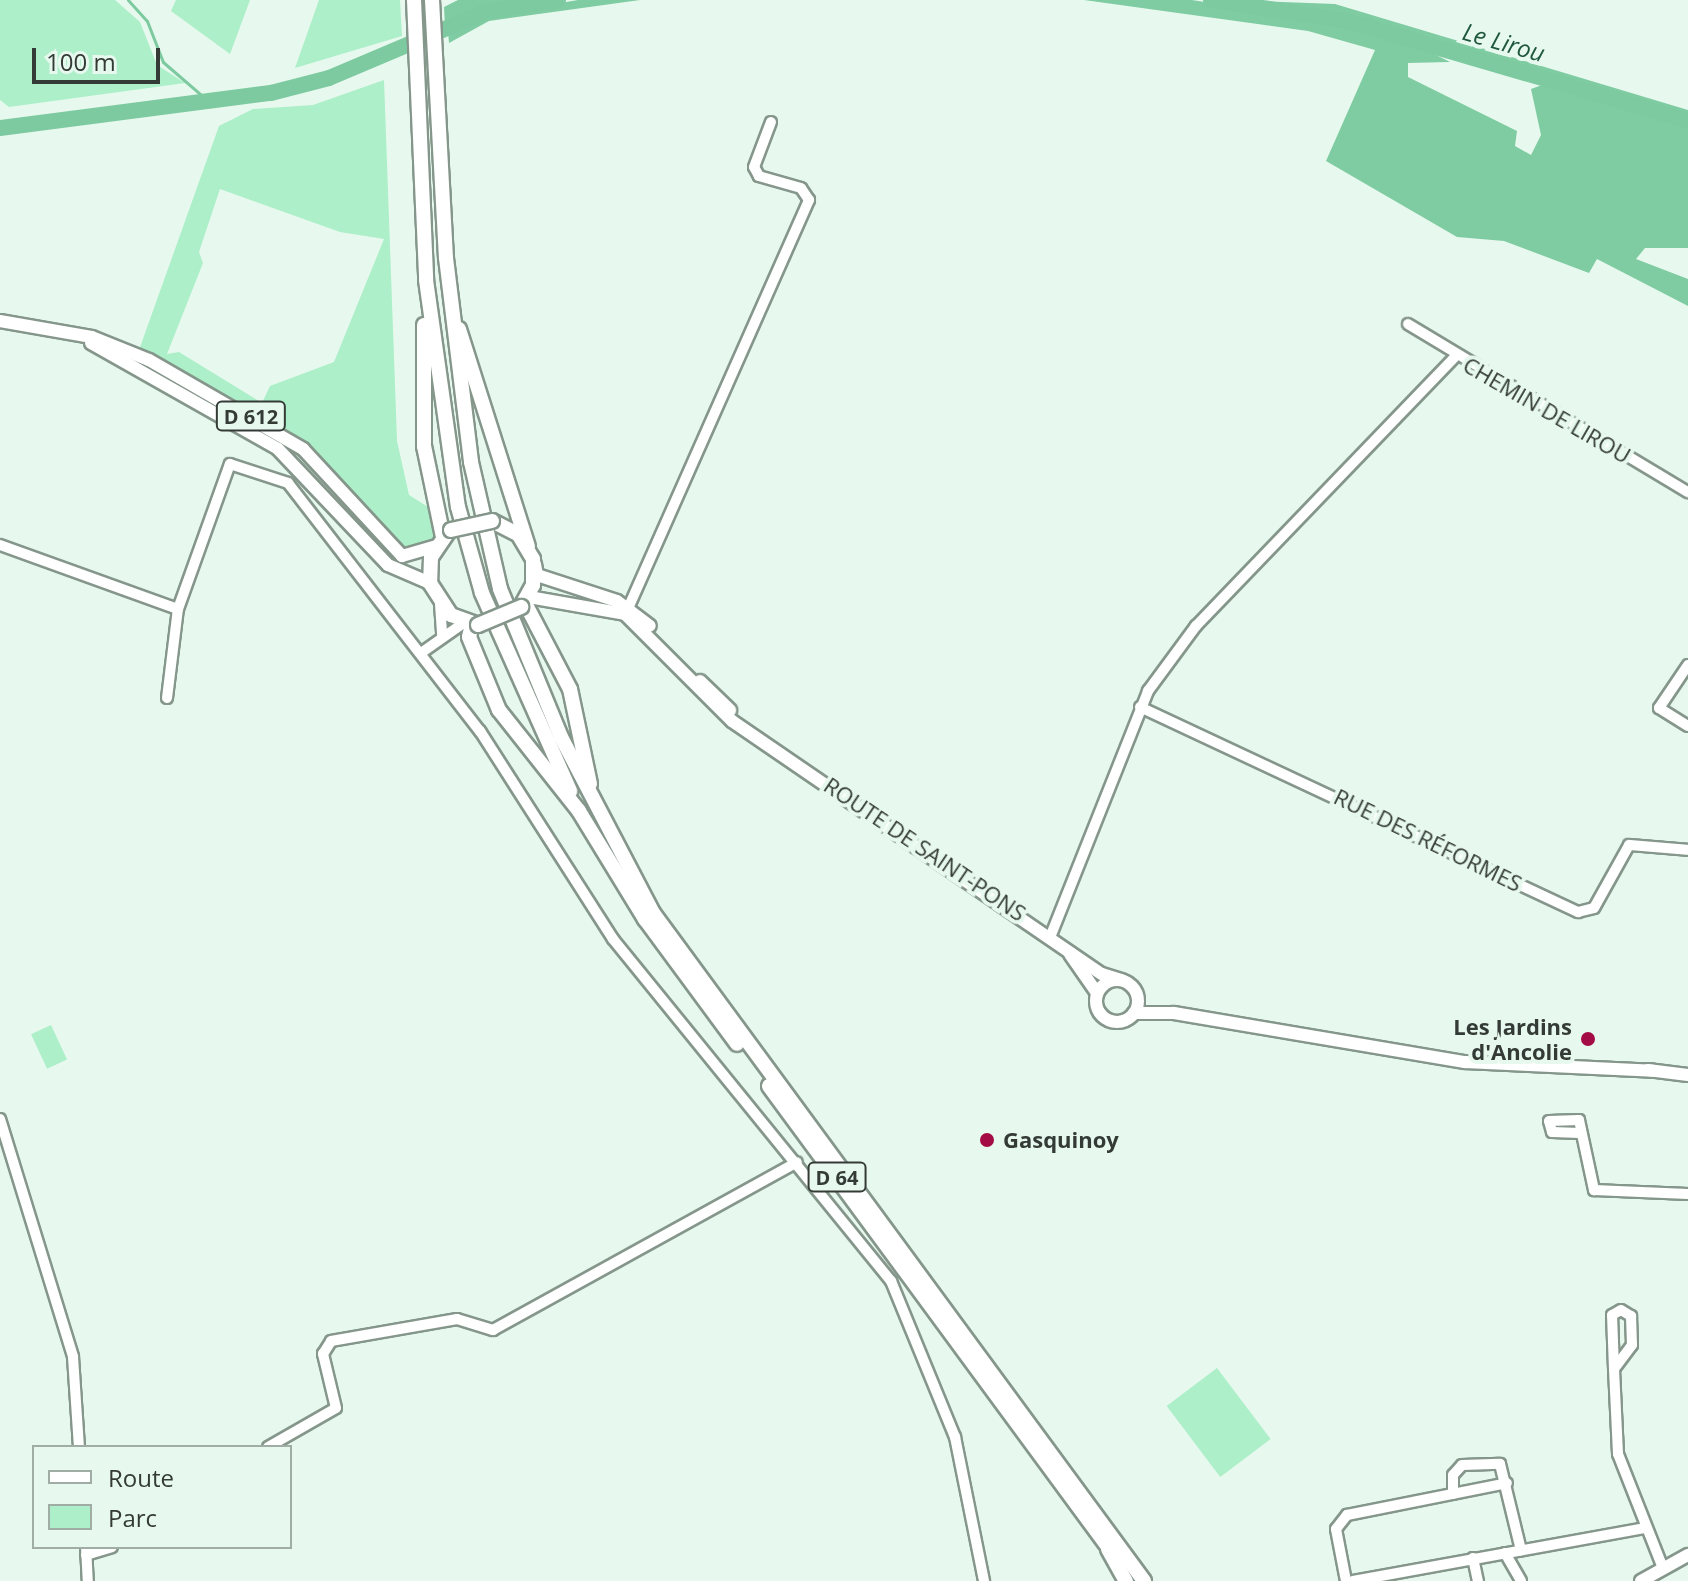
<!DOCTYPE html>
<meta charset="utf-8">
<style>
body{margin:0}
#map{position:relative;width:1688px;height:1581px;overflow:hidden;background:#e7f9ee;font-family:"Open Sans",sans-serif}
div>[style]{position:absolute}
.green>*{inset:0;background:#acefc8;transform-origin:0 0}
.forest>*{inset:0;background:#80cca2}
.stream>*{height:3px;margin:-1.5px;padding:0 1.5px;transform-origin:1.5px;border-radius:1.5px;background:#7ecaa0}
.river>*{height:16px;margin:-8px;padding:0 8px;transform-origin:8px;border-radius:8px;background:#7ecaa0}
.roads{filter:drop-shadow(2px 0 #85968b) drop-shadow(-2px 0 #85968b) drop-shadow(0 2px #85968b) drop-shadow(0 -2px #85968b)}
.minor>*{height:10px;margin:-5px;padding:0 5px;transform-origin:5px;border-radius:5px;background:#fff}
.major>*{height:12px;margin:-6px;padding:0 6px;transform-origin:6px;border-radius:6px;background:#fff}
.major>.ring{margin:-6px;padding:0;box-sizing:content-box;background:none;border:12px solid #fff;border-radius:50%}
.highway>*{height:14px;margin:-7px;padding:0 7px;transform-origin:7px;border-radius:7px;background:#fff}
.bridges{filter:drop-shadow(2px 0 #85968b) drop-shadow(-2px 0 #85968b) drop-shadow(0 2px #85968b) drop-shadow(0 -2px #85968b)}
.highway-bridge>*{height:14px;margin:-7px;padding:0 7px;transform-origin:7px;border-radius:7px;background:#fff}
.dots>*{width:22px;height:22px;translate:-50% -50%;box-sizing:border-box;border:4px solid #e7f9ee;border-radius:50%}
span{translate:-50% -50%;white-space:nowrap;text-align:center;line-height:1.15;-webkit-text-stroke:8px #e7f9ee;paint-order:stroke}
.shield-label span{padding:2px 6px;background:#e7f9ee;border:2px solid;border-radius:6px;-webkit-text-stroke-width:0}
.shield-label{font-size:20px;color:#343b37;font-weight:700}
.street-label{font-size:22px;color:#343b37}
.poi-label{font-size:22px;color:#343b37;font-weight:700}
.right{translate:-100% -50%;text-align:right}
.left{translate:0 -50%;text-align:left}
.water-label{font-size:24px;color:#1f583c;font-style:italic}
.legend{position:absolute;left:32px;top:1445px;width:260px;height:104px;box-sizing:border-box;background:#e7f9ee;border:2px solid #9fada5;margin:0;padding:10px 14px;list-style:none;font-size:24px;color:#343b37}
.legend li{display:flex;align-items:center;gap:16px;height:40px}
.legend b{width:40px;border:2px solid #9fada5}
.scale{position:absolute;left:32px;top:48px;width:128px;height:36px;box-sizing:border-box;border:4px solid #343b37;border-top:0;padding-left:10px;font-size:24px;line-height:28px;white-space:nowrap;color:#343b37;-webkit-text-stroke:6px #e7f9ee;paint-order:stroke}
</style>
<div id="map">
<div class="green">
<i style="clip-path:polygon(0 0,115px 0,140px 22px,157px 65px,185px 83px,9px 107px,0 100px)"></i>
<i style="clip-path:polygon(176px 0,250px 0,230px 54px,171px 11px)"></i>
<i style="clip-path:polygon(319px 0,400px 0,402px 36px,295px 68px)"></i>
<i style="clip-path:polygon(evenodd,384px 80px,397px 441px,409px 495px,457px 525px,451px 543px,431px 560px,402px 552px,334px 474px,139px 350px,219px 126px,253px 109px,313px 105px,384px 80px,220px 189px,340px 232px,384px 239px,334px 362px,270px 386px,262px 403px,179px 352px,167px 354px,203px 263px,199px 252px,220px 189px)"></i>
<i style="left:51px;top:1025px;width:38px;height:22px;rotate:65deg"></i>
<i style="left:1217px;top:1368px;width:89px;height:63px;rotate:53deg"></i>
</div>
<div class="forest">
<i style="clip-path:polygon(458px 0,531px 0,445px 26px,444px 7px)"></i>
<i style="clip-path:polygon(578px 0,640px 0,489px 21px,449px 43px,448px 32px,488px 15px)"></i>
<i style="clip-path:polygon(1084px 0,1192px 0,1344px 24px,1434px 54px,1450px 62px,1408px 63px,1408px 77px,1517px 131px,1515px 146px,1531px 155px,1541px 135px,1531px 89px,1542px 85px,1688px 126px,1688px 248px,1645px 248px,1636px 259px,1688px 279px,1688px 306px,1597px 259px,1589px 273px,1504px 241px,1457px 237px,1326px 161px,1375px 50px,1308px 31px)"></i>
<i style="clip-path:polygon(1229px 0,1335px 4px,1688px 110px,1688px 118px,1342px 18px)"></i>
</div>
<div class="stream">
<i style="left:128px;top:0;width:28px;rotate:48deg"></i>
<i style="left:147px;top:21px;width:44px;rotate:68.7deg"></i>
<i style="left:163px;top:62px;width:58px;rotate:40.8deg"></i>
</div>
<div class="river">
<i style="left:1211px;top:0;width:138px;rotate:8.8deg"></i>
<i style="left:1347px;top:21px;width:355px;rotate:16.3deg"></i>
<i style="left:0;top:128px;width:273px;rotate:-7.4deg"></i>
<i style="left:271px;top:93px;width:60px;rotate:-14.5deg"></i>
<i style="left:329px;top:78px;width:169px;rotate:-22.9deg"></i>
<i style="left:485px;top:12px;width:74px;rotate:-9.3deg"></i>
</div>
<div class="roads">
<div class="minor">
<i style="left:1408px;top:324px;width:327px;rotate:31deg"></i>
<i style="left:0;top:545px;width:189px;rotate:19.8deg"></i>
<i style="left:440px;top:604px;width:31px;rotate:86deg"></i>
<i style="left:626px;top:613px;width:452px;rotate:-66.1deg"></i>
<i style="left:809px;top:200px;width:14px;rotate:-124deg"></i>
<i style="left:801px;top:188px;width:44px;rotate:-164.1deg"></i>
<i style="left:759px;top:176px;width:10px;rotate:-119deg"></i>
<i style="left:754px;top:167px;width:48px;rotate:-69.3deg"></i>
<i style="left:421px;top:653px;width:54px;rotate:-35.2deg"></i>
<i style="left:1688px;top:665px;width:52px;rotate:124deg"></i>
<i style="left:1659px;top:708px;width:34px;rotate:32deg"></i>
<i style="left:167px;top:698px;width:90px;rotate:-83deg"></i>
<i style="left:178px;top:609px;width:154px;rotate:-70.3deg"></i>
<i style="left:230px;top:464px;width:61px;rotate:18.1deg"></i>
<i style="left:288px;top:483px;width:314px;rotate:52.3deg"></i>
<i style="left:480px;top:731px;width:247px;rotate:57.4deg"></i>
<i style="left:613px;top:939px;width:441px;rotate:50.9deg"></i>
<i style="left:891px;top:1281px;width:169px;rotate:67.7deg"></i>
<i style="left:955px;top:1437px;width:147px;rotate:78.6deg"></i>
<i style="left:1140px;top:707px;width:484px;rotate:25.1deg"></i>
<i style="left:1578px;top:912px;width:16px;rotate:-14deg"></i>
<i style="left:1594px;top:908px;width:72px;rotate:-60.9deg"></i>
<i style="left:1629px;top:845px;width:59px;rotate:4.8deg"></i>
<i style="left:1051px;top:935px;width:263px;rotate:-68.3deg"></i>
<i style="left:1148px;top:691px;width:81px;rotate:-53.6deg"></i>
<i style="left:1196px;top:626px;width:373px;rotate:-46.1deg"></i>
<i style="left:0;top:1119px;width:249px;rotate:72.9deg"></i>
<i style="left:73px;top:1357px;width:90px;rotate:86.2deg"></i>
<i style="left:1580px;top:1133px;width:28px;rotate:-178deg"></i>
<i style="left:1552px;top:1132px;width:11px;rotate:-105deg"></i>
<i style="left:1549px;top:1121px;width:30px;rotate:-2deg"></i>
<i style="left:1579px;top:1120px;width:72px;rotate:77.9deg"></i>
<i style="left:1594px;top:1190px;width:94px;rotate:2.4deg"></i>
<i style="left:1614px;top:1369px;width:54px;rotate:-92.1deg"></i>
<i style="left:1612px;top:1315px;width:10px;rotate:-29deg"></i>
<i style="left:1621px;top:1310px;width:12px;rotate:31deg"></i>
<i style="left:1631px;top:1316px;width:29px;rotate:88deg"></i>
<i style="left:1632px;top:1345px;width:30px;rotate:127deg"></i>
<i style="left:1614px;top:1369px;width:85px;rotate:87.3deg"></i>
<i style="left:1618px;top:1454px;width:123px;rotate:68.5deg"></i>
<i style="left:268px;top:1447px;width:78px;rotate:-29.8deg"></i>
<i style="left:336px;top:1408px;width:56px;rotate:-103.5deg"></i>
<i style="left:323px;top:1354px;width:15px;rotate:-58deg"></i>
<i style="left:331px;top:1341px;width:128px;rotate:-9.9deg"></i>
<i style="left:457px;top:1319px;width:38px;rotate:17deg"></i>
<i style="left:493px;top:1330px;width:347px;rotate:-28.9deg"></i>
<i style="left:1453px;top:1494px;width:19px;rotate:-90deg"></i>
<i style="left:1453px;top:1475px;width:13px;rotate:-48deg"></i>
<i style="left:1462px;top:1465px;width:38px;rotate:-2deg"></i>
<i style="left:1500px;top:1464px;width:89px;rotate:76.3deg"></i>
<i style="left:86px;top:1547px;width:34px;rotate:87deg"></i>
<i style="left:1505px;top:1553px;width:32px;rotate:60deg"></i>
<i style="left:86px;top:1555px;width:27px;rotate:-17deg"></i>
<i style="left:1473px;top:1558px;width:24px;rotate:78deg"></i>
<i style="left:1346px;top:1581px;width:53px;rotate:-100.9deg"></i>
<i style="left:1336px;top:1529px;width:18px;rotate:-52deg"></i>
<i style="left:1347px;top:1515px;width:163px;rotate:-11.3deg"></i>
<i style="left:1353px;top:1581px;width:296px;rotate:-10.3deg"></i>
</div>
<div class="major">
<i style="left:0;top:321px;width:93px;rotate:9.9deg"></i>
<i style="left:92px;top:337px;width:61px;rotate:22deg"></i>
<i style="left:149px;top:360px;width:178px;rotate:30deg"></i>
<i style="left:303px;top:449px;width:146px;rotate:47.2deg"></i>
<i style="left:402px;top:556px;width:35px;rotate:-16deg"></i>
<i style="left:91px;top:343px;width:215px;rotate:29.5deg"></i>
<i style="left:278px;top:449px;width:160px;rotate:46.5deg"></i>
<i style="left:388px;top:565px;width:46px;rotate:23.2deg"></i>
<i style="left:535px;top:564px;width:11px;rotate:80deg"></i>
<i style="left:537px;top:575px;width:84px;rotate:18deg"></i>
<i style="left:617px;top:601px;width:41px;rotate:37.1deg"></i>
<i style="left:529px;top:597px;width:97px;rotate:10deg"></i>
<i style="left:625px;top:614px;width:151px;rotate:45deg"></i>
<i style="left:732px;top:721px;width:448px;rotate:34.4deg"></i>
<i style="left:1102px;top:974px;width:21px;rotate:17deg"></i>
<i style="left:700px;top:681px;width:42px;rotate:44deg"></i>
<i style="left:1070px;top:954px;width:47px;rotate:55.3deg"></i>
<i class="ring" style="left:1096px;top:980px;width:30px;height:30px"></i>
<i style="left:1134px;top:1013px;width:40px"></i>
<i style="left:1174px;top:1013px;width:295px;rotate:9.6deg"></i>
<i style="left:1465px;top:1062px;width:188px;rotate:2.7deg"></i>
<i style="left:1648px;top:1070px;width:40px;rotate:7.1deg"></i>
<i style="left:1641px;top:1581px;width:54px;rotate:-29deg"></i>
</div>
<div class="highway">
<i style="left:414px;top:0;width:280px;rotate:87.5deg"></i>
<i style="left:426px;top:280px;width:229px;rotate:82deg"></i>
<i style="left:458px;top:507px;width:89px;rotate:74.4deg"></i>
<i style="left:482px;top:593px;width:217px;rotate:66deg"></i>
<i style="left:432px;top:0;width:258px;rotate:86.9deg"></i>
<i style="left:446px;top:258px;width:206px;rotate:83deg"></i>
<i style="left:471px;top:462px;width:130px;rotate:77.1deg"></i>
<i style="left:500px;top:589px;width:160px;rotate:67.6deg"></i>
<i style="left:561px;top:737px;width:199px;rotate:62.4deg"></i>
<i style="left:653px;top:913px;width:829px;rotate:53.68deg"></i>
<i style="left:424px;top:325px;width:121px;rotate:90deg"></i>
<i style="left:424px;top:446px;width:93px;rotate:78.2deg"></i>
<i style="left:459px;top:329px;width:228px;rotate:72.4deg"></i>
<i style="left:492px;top:521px;width:29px;rotate:27deg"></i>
<i style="left:518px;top:534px;width:29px;rotate:59deg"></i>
<i style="left:533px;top:559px;width:26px;rotate:90deg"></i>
<i style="left:533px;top:585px;width:25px;rotate:119deg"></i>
<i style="left:448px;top:532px;width:30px;rotate:124deg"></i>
<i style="left:431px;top:557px;width:26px;rotate:92deg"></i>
<i style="left:430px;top:583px;width:38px;rotate:57deg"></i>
<i style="left:451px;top:615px;width:29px;rotate:20deg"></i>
<i style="left:525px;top:603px;width:97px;rotate:62.4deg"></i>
<i style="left:570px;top:689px;width:97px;rotate:78.1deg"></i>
<i style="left:472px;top:624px;width:13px;rotate:103deg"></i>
<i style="left:469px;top:637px;width:79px;rotate:67.7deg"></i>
<i style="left:499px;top:710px;width:129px;rotate:51.6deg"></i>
<i style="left:579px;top:811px;width:127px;rotate:58.6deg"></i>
<i style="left:645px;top:919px;width:155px;rotate:53.6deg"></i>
<i style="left:769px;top:1086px;width:582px;rotate:53.66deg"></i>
<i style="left:1108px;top:1549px;width:37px;rotate:61deg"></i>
</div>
</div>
<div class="bridges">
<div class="highway-bridge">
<i style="left:451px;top:530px;width:42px;rotate:-12.4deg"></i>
<i style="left:478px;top:625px;width:47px;rotate:-22.7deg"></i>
</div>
</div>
<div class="dots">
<i style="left:1588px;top:1039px;background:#a40c45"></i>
<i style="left:987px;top:1140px;background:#a40c45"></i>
</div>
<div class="shield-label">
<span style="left:251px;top:416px">D 612</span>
<span style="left:837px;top:1177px">D 64</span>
</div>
<div class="street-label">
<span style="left:1547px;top:410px;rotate:30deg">CHEMIN DE LIROU</span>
<span style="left:1428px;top:840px;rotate:26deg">RUE DES RÉFORMES</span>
<span style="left:925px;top:849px;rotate:34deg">ROUTE DE SAINT-PONS</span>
</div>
<div class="poi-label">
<span class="right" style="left:1572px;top:1039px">Les Jardins<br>d'Ancolie</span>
<span class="left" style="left:1003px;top:1140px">Gasquinoy</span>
</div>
<div class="water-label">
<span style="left:1504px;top:42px;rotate:16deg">Le Lirou</span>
</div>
<ul class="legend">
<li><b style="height:10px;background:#fff"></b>Route</li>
<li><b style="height:22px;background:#acefc8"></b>Parc</li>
</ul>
<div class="scale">100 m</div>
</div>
